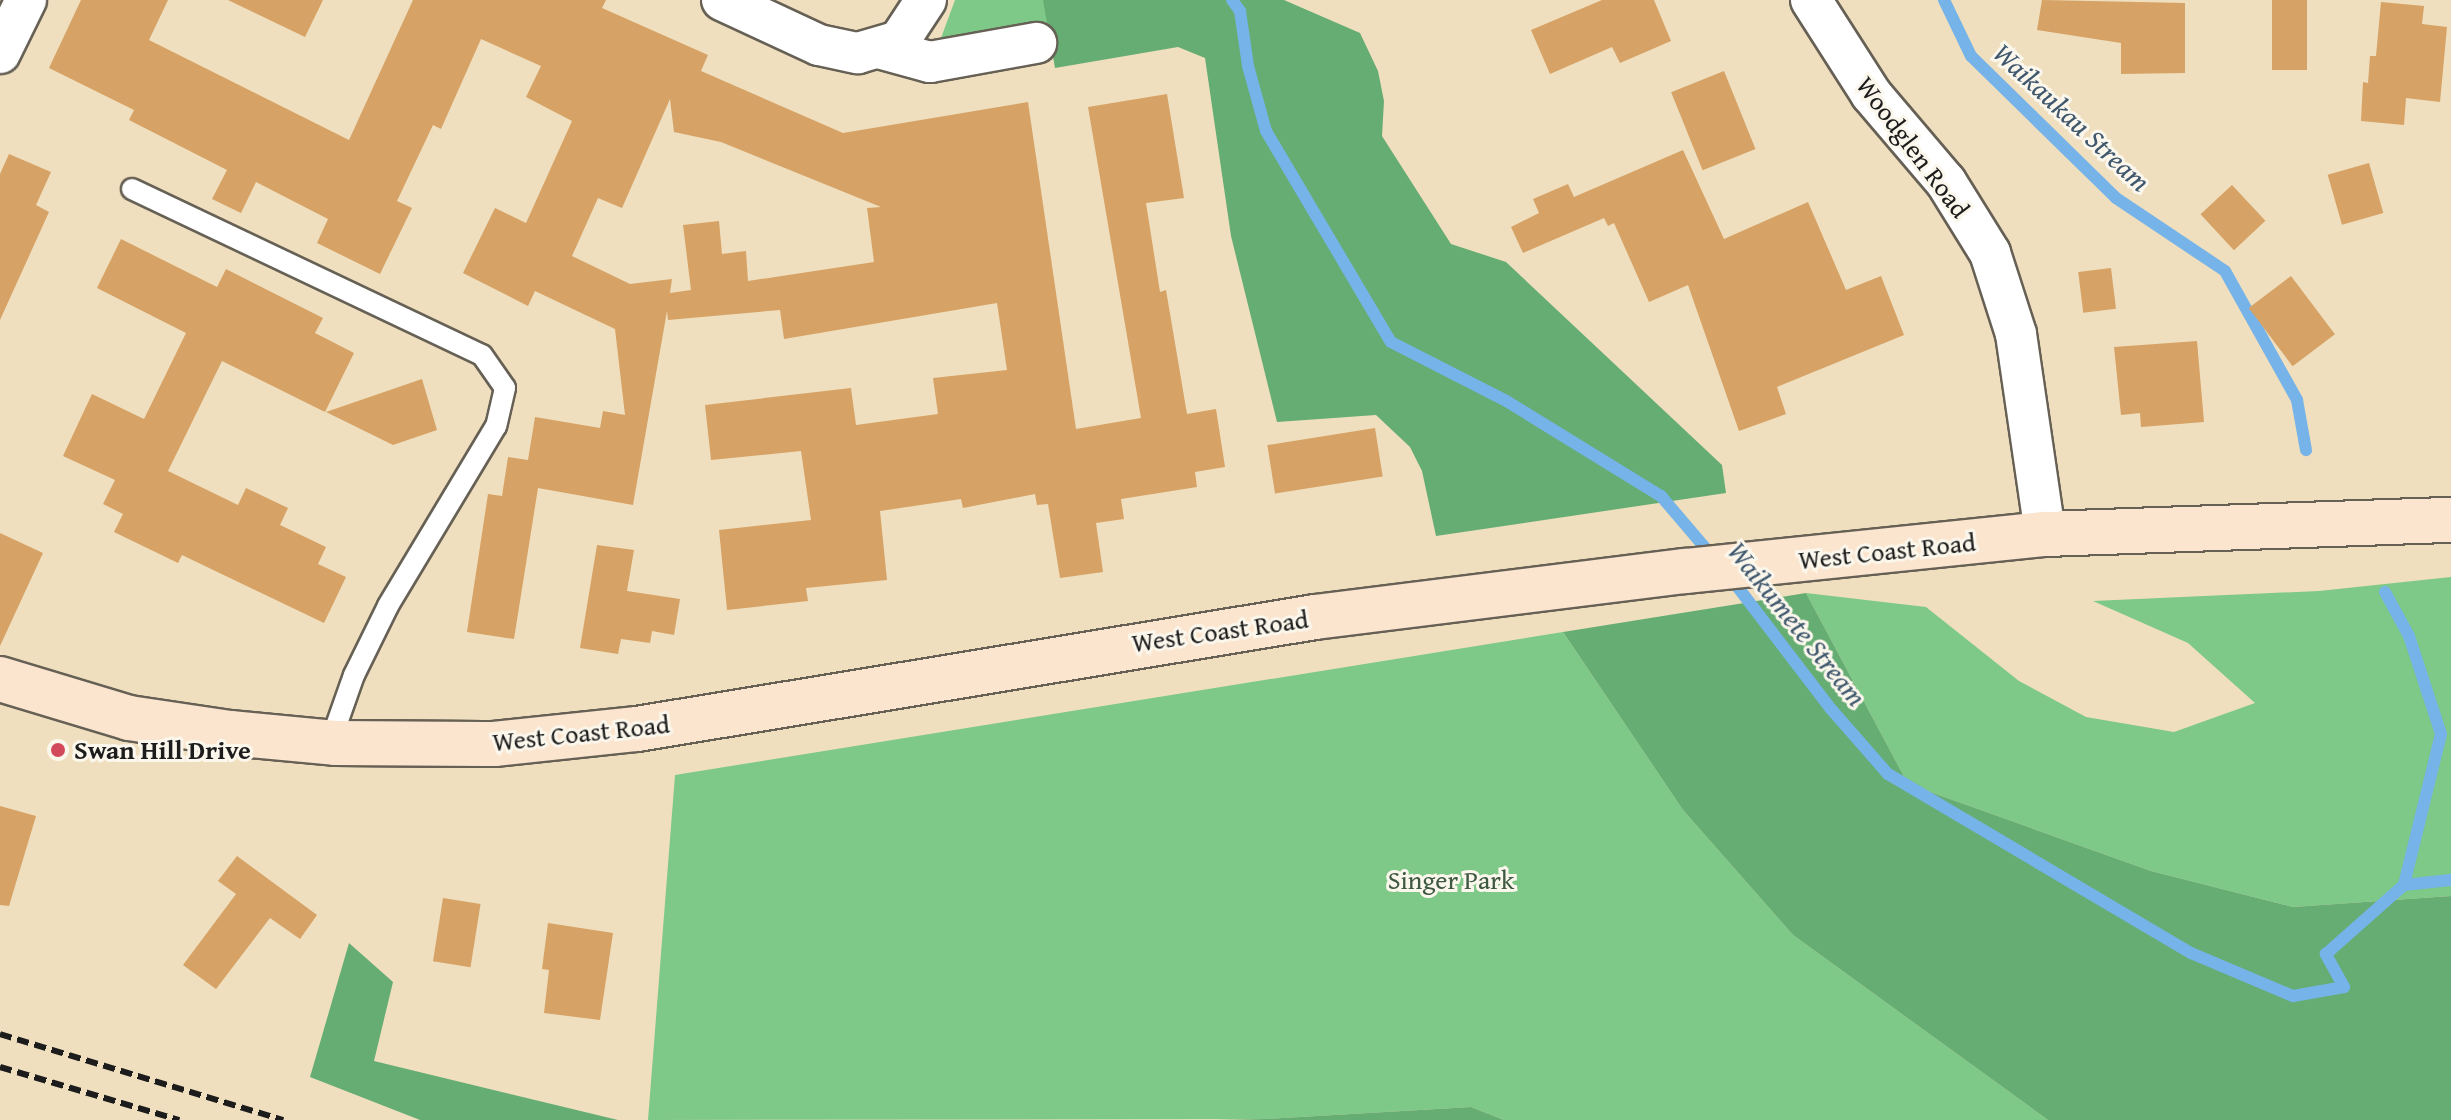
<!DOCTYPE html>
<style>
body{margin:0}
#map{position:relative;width:2451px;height:1120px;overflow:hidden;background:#efdfbe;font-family:"Gentium Book Plus",serif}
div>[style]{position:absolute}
.green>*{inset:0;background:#7ec987}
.forest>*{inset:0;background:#66ad74}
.stream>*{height:12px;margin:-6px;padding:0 6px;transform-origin:6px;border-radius:6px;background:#75b3e8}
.building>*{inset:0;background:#d6a265;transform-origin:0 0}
.roads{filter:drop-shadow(2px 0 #666055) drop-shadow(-2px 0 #666055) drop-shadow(0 2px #666055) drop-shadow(0 -2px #666055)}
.service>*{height:20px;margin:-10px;padding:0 10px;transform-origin:10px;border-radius:10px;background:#fff}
.minor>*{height:40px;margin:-20px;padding:0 20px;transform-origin:20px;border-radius:20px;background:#fff}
.secondary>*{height:44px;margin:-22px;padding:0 22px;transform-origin:22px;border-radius:22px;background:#fce5cf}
.rail>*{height:6px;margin-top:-3px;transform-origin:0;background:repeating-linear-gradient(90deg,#1c1c1c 0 12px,transparent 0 18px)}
.dots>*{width:22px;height:22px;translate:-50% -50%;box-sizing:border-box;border:4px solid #fbf7ec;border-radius:50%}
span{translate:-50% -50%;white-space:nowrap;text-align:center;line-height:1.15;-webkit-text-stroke:6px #fbf7ec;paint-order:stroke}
.street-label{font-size:26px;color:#1c1c1c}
.poi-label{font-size:26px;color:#1c1c1c;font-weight:700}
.left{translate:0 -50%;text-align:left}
.park-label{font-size:26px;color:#3e5941}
.water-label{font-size:28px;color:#40586e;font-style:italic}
</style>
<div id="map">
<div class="green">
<i style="clip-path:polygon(955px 0,1054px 0,1057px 21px,941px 38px)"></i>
<i style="clip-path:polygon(2451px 577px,2451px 896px,2293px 907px,2151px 871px,1908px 784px,1806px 593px,1926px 607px,2019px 681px,2086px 717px,2174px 732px,2255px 703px,2188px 643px,2093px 601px,2319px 591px)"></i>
<i style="clip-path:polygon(1563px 632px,1683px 810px,1793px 935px,2048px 1120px,1504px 1120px,1471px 1107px,1266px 1119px,648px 1120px,675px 775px)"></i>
</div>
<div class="forest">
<i style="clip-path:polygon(1043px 0,1284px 0,1360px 33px,1378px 71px,1384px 101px,1382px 136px,1451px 244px,1506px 262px,1722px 465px,1726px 493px,1436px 536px,1422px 471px,1410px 447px,1376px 415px,1277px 422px,1231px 236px,1205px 58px,1178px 47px,1055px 68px)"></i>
<i style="clip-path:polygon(1806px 593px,1908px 784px,2151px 871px,2293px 907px,2451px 896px,2451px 1120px,2048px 1120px,1793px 935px,1683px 810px,1563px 632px)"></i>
<i style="clip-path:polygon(349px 943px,393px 982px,374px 1061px,618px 1120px,420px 1120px,310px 1077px)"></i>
<i style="clip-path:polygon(1471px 1107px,1504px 1120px,1214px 1120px,1266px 1119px)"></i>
</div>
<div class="stream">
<i style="left:1232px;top:0;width:14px;rotate:54deg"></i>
<i style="left:1240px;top:11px;width:56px;rotate:81.7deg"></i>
<i style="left:1248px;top:66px;width:67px;rotate:74.5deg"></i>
<i style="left:1266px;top:131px;width:245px;rotate:59.4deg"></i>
<i style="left:1391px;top:342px;width:131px;rotate:27.1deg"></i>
<i style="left:1508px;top:402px;width:180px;rotate:31.6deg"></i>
<i style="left:1661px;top:496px;width:80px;rotate:49.6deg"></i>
<i style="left:1944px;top:0;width:62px;rotate:64.3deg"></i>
<i style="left:1971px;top:56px;width:203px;rotate:44.4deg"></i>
<i style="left:2116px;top:198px;width:131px;rotate:33.8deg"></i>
<i style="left:2225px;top:271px;width:148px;rotate:60.8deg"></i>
<i style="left:2297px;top:400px;width:51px;rotate:79.8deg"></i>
<i style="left:1730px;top:577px;width:166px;rotate:52.6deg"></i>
<i style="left:1831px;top:709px;width:86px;rotate:48.8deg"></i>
<i style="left:1888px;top:774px;width:352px;rotate:30.6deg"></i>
<i style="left:2191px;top:953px;width:111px;rotate:22.9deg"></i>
<i style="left:2293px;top:996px;width:52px;rotate:-10deg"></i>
<i style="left:2344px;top:987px;width:38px;rotate:-119deg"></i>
<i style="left:2326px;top:954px;width:104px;rotate:-41.5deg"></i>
<i style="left:2404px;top:885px;width:47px;rotate:-6.1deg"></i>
<i style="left:2385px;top:592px;width:50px;rotate:61.4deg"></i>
<i style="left:2409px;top:636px;width:103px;rotate:71.9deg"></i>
<i style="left:2441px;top:734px;width:155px;rotate:103.8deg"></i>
</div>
<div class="building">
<i style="clip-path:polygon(evenodd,81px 0,168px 0,149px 40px,349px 140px,413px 0,606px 0,602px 8px,708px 55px,701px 71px,843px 133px,1028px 102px,1076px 429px,1141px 418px,1088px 107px,1167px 94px,1184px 198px,1146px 203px,1160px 292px,1166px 290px,1187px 414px,1216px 409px,1225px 467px,1195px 472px,1197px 487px,1121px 499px,1124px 519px,1096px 523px,1103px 572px,1060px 578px,1048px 504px,1037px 505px,1035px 494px,963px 508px,961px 499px,880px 511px,887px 580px,806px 588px,808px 601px,727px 610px,719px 530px,811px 520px,801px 451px,711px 460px,705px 405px,851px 388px,856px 425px,938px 414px,933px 378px,1007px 370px,997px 303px,784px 339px,780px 310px,668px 320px,667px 311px,633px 505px,538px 488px,514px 639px,467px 632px,488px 494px,502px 496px,508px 457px,528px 460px,535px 417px,600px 428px,603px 411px,625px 415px,615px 329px,535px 291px,528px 306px,463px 273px,495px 208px,526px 223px,572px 121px,526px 97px,541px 66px,481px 39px,441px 129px,433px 125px,397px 201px,412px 208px,380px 274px,317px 243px,328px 219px,256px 182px,241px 213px,212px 199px,227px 170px,129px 120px,134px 110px,49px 68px,81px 0,670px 99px,674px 132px,721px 142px,881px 207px,867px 208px,874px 262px,748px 281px,746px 251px,722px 254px,719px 221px,683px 225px,691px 290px,670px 293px,672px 279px,630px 284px,572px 256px,598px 198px,622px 208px,670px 99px)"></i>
<i style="clip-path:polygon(228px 0,323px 0,305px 37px)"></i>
<i style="clip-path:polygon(1602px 0,1654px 0,1671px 41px,1620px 63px,1612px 47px,1550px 74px,1531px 30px)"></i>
<i style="clip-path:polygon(2042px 0,2185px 3px,2185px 73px,2121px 74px,2121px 43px,2037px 30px)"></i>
<i style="left:2272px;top:0;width:35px;height:70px"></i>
<i style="clip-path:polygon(2381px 2px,2424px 6px,2422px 24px,2447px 27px,2440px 102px,2406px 98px,2404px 125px,2361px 121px,2363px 82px,2368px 83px,2370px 56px,2376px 56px)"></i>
<i style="left:1724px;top:71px;width:84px;height:57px;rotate:68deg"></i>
<i style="clip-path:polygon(1683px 150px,1724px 239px,1808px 202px,1846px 290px,1881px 276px,1904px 335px,1777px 387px,1786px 414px,1739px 431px,1688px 285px,1649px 302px,1614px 223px,1608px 226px,1604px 218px,1523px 253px,1511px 227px,1539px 213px,1533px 199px,1568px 184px,1574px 197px)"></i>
<i style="clip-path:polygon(9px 154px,51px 172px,36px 205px,49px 212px,0 320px,0 174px)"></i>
<i style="left:2369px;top:163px;width:52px;height:43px;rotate:74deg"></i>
<i style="left:2232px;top:185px;width:49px;height:43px;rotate:47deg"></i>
<i style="clip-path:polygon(121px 239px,217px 287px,226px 269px,323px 318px,315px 333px,354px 353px,325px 412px,222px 361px,168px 471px,238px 505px,246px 488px,288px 508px,280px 525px,326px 547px,318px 564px,346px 577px,324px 623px,182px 555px,178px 563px,114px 532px,123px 514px,103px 504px,115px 480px,63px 456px,92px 394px,144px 419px,186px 333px,97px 288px)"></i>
<i style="left:2111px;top:268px;width:41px;height:33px;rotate:83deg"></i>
<i style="left:2291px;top:276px;width:73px;height:53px;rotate:53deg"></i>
<i style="clip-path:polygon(2197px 341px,2204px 422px,2141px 427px,2140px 413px,2121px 415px,2114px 347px)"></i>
<i style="clip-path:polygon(422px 379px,437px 430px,393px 445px,326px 412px)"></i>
<i style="left:1375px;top:428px;width:49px;height:109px;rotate:81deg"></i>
<i style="clip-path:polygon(0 533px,43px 553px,0 646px)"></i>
<i style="clip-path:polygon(597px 545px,634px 550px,627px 591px,680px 599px,674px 635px,652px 631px,650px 643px,621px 639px,618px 654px,580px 648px)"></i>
<i style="clip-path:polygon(0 806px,36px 816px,9px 906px,0 905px)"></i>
<i style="clip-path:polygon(237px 856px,317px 915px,300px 939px,270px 918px,216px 989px,183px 965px,236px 894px,218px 881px)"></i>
<i style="left:443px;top:898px;width:38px;height:64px;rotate:9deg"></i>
<i style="clip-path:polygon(548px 923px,613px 933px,600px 1020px,544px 1013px,549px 970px,542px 969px)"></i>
</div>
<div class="roads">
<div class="service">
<i style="left:132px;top:189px;width:387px;rotate:25.4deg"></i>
<i style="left:482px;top:355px;width:40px;rotate:55.1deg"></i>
<i style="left:505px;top:388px;width:39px;rotate:103deg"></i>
<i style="left:496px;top:426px;width:210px;rotate:121deg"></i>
<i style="left:388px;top:606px;width:77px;rotate:116.2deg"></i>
<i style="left:354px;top:675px;width:72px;rotate:109.4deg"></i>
</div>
<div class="minor">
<i style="left:722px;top:0;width:107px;rotate:24.9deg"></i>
<i style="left:819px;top:45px;width:40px;rotate:12deg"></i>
<i style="left:858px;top:53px;width:43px;rotate:-16.3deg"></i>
<i style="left:899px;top:41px;width:49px;rotate:-56.6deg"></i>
<i style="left:1811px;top:0;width:112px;rotate:57.4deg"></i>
<i style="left:1871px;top:94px;width:116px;rotate:49.6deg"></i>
<i style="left:1946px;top:182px;width:84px;rotate:58.2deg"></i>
<i style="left:1990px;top:253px;width:85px;rotate:72.2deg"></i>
<i style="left:2016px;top:334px;width:202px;rotate:81.7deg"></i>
<i style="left:882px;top:49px;width:50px;rotate:15.2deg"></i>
<i style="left:930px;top:62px;width:108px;rotate:-10.2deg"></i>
<i style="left:0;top:53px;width:59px;rotate:-63.9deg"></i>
</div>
<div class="secondary">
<i style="left:0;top:679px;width:135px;rotate:16.8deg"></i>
<i style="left:129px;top:718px;width:102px;rotate:8.4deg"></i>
<i style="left:230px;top:733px;width:105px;rotate:5.4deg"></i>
<i style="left:335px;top:743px;width:159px;rotate:0.4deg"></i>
<i style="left:494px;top:744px;width:144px;rotate:-6deg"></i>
<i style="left:637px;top:729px;width:687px;rotate:-9.38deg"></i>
<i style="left:1315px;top:617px;width:373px;rotate:-7.1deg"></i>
<i style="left:1685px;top:571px;width:362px;rotate:-5.9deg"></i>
<i style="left:2045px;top:534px;width:406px;rotate:-2deg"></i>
</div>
</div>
<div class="rail">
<i style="left:0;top:1034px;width:296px;rotate:16.9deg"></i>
<i style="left:0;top:1067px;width:187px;rotate:16.5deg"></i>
</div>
<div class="dots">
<i style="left:58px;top:750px;background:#d1495b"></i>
</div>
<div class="street-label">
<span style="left:1913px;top:147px;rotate:53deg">Woodglen Road</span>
<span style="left:1887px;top:551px;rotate:-6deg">West Coast Road</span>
<span style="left:1220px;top:631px;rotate:-8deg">West Coast Road</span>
<span style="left:581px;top:733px;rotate:-6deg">West Coast Road</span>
</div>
<div class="poi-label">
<span class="left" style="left:74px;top:750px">Swan Hill Drive</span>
</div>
<div class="park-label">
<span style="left:1451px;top:880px">Singer Park</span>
</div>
<div class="water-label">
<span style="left:2072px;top:117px;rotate:43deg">Waikaukau Stream</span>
<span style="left:1797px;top:624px;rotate:51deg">Waikumete Stream</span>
</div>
</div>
